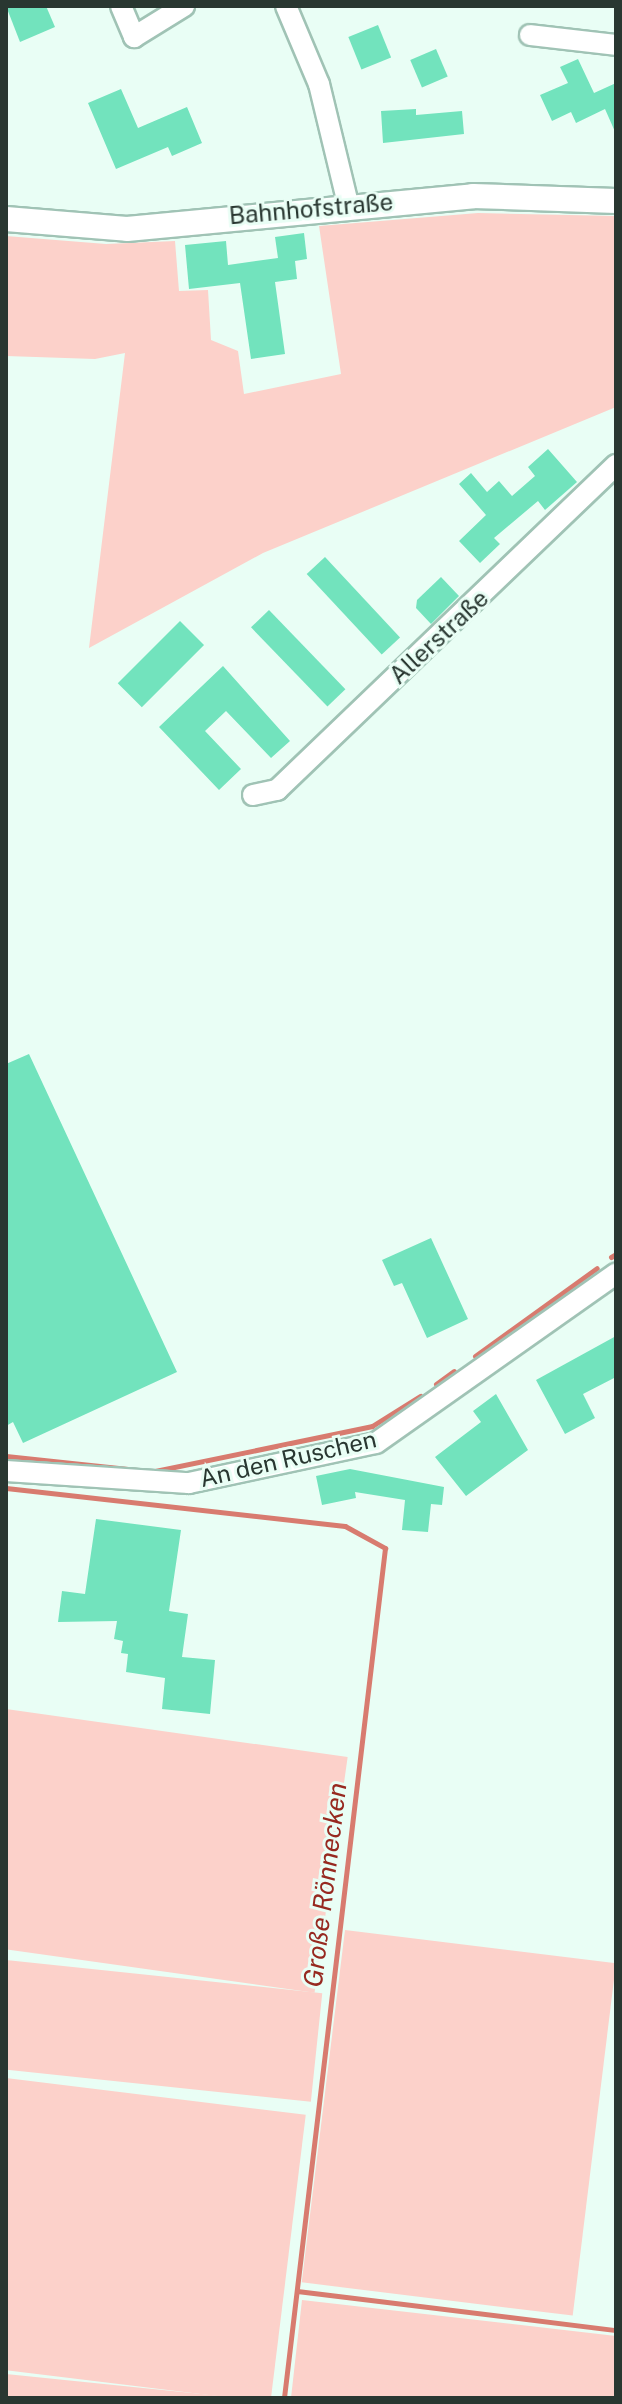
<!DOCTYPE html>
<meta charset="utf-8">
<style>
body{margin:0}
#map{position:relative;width:622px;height:2404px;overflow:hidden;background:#e9fef5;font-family:"Public Sans",sans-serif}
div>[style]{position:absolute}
.green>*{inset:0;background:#fcd1ca;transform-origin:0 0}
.stream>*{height:5px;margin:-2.5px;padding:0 2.5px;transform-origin:2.5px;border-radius:2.5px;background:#d87b6f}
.building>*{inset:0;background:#72e3bd;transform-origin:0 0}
.roads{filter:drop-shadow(2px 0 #a0c3b5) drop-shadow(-2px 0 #a0c3b5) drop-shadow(0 2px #a0c3b5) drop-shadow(0 -2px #a0c3b5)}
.minor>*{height:20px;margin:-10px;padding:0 10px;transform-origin:10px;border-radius:10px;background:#fff}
.tertiary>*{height:24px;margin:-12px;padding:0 12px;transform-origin:12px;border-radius:12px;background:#fff}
span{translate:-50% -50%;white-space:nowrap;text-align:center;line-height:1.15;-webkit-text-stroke:6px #e9fef5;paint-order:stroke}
.street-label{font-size:24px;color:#293731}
.water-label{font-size:26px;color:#972920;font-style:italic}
.frame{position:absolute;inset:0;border:8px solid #293731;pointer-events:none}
</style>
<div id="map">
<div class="green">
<i style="clip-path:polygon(478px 213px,616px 216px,616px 407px,263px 553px,89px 648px,125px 353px,95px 359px,6px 356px,6px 236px,106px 244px,175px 241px,179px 291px,208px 290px,211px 340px,238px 351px,244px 394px,341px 374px,319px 226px)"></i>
<i style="left:6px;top:1709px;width:345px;height:238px;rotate:8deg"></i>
<i style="left:345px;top:1930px;width:273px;height:355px;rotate:7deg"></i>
<i style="left:6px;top:1960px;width:318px;height:109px;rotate:6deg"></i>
<i style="left:6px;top:2078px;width:302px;height:290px;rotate:7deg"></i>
<i style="clip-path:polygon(302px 2300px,616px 2336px,616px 2398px,291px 2398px)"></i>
<i style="clip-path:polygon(6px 2374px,241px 2398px,6px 2398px)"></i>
</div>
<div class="stream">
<i style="left:611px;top:1257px;width:6px;rotate:-31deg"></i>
<i style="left:475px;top:1356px;width:150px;rotate:-35.8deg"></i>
<i style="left:436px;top:1384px;width:22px;rotate:-36deg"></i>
<i style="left:6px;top:1456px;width:132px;rotate:6.1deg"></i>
<i style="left:155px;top:1471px;width:222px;rotate:-11.7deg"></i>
<i style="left:372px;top:1426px;width:57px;rotate:-32deg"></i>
<i style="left:6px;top:1488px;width:341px;rotate:6.4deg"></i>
<i style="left:345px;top:1526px;width:46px;rotate:28.8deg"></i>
<i style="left:385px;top:1548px;width:856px;rotate:96.78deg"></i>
<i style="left:297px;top:2291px;width:321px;rotate:7deg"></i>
</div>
<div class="building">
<i style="clip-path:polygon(6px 6px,46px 6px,55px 27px,20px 42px)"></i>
<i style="left:378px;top:25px;width:35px;height:32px;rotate:68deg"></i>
<i style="left:436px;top:49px;width:30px;height:28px;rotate:67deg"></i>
<i style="clip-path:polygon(578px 59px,594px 93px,616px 83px,616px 134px,605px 109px,576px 123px,571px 112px,552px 121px,540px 95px,568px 83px,560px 67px)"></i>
<i style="clip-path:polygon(121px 89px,138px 128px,187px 107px,202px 143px,172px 156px,168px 147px,116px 169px,88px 103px)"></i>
<i style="clip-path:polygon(416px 109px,416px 115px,462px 111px,464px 134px,383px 143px,381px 111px)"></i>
<i style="clip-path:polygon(304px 233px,307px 259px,295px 261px,297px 279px,275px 282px,285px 354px,251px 359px,240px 283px,189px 289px,185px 245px,226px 241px,228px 265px,278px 258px,275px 237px)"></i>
<i style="clip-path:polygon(548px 449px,577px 482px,545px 510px,538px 501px,494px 538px,500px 544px,480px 563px,459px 541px,486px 515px,459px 484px,471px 473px,487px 492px,499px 481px,512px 496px,535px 476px,528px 467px)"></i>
<i style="left:325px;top:557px;width:110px;height:25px;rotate:47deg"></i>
<i style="clip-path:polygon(441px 577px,459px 596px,431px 624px,416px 608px,417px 600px)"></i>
<i style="left:269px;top:610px;width:110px;height:25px;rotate:46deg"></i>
<i style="left:180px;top:621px;width:34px;height:88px;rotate:45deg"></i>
<i style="clip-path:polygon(223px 666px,290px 741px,271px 758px,226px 711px,205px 731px,241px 769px,219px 790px,159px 727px)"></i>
<i style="clip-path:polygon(29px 1054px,177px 1372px,23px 1443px,13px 1422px,6px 1426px,6px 1064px)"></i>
<i style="clip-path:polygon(431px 1238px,468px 1319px,427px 1338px,402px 1283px,394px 1286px,382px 1260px)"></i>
<i style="clip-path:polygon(616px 1336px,616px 1377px,583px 1394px,595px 1418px,565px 1434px,536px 1380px)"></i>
<i style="clip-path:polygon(496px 1394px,528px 1450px,466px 1496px,435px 1457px,481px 1422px,473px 1411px)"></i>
<i style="clip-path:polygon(350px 1469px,444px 1487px,442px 1505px,431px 1504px,428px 1532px,402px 1530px,405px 1500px,355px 1492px,356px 1498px,322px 1505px,316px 1476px)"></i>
<i style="clip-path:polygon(96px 1519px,181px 1530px,169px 1611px,188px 1614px,182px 1657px,215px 1660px,210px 1714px,162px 1709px,165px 1678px,126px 1672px,128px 1654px,121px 1653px,123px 1641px,114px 1639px,117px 1621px,58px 1622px,62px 1591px,85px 1594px)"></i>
</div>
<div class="roads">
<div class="minor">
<i style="left:121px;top:6px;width:34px;rotate:67deg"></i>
<i style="left:134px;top:37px;width:59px;rotate:-31.8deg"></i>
<i style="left:286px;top:6px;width:85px;rotate:67.1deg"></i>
<i style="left:319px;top:84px;width:123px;rotate:76.4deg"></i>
<i style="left:530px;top:35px;width:87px;rotate:6.6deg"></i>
<i style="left:253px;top:795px;width:25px;rotate:-12deg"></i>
<i style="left:277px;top:790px;width:470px;rotate:-43.8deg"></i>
<i style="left:6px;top:1471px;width:183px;rotate:3.8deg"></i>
<i style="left:189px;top:1483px;width:191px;rotate:-12.1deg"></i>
<i style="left:376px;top:1443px;width:294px;rotate:-35.2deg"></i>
</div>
<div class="tertiary">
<i style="left:6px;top:219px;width:121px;rotate:4.7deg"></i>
<i style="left:127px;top:229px;width:348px;rotate:-5.4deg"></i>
<i style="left:473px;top:196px;width:143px;rotate:2deg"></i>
</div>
</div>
<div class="street-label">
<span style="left:311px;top:209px;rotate:-5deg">Bahnhofstraße</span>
<span style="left:439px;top:637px;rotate:-43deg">Allerstraße</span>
<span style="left:288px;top:1459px;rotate:-13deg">An den Ruschen</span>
</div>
<div class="water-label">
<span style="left:325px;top:1885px;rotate:-83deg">Große Rönnecken</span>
</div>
<div class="frame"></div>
</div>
